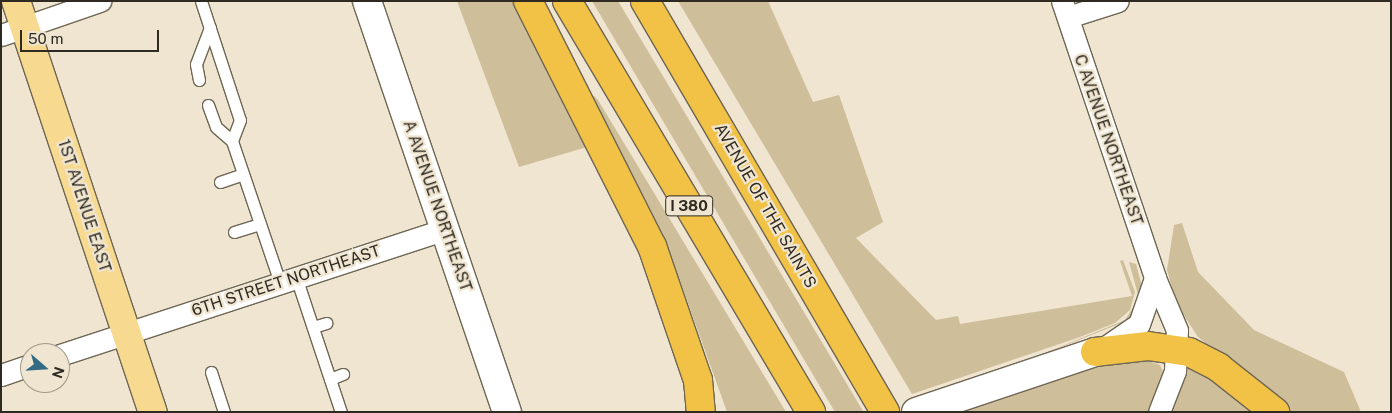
<!DOCTYPE html>
<style>
body{margin:0}
#map{position:relative;width:1392px;height:413px;overflow:hidden;background:#efe5d0;font-family:"Public Sans",sans-serif}
div>[style]{position:absolute}
.green>*{inset:0;background:#cebe99}
.roads{filter:drop-shadow(1px 0 #6e6653) drop-shadow(-1px 0 #6e6653) drop-shadow(0 1px #6e6653) drop-shadow(0 -1px #6e6653)}
.lane>*{height:11px;margin:-5.5px;padding:0 5.5px;transform-origin:5.5px;border-radius:5.5px;background:#fff}
.street>*{height:21px;margin:-10.5px;padding:0 10.5px;transform-origin:10.5px;border-radius:10.5px;background:#fff}
.secondary>*{height:28px;margin:-14px;padding:0 14px;transform-origin:14px;border-radius:14px;background:#fff}
.primary>*{height:28px;margin:-14px;padding:0 14px;transform-origin:14px;border-radius:14px;background:#f7da90}
.highway>*{height:28px;margin:-14px;padding:0 14px;transform-origin:14px;border-radius:14px;background:#f2c246}
span{translate:-50% -50%;white-space:nowrap;text-align:center;line-height:1.15;-webkit-text-stroke:4.5px #efe5d0;paint-order:stroke}
.shield-label span{padding:1px 4px;background:#efe5d0;border:1px solid;border-radius:4px;-webkit-text-stroke-width:0}
.shield-label{font-size:15px;color:#2e2a22;font-weight:700}
.street-label{font-size:16px;color:#2e2a22}
.frame{position:absolute;inset:0;border:2px solid #2e2a22;pointer-events:none}
.north{position:absolute;left:20px;top:343px;width:50px;height:50px;box-sizing:border-box;background:#efe5d0;border:1px solid #a29a8a;border-radius:50%;rotate:109deg;font-size:14px;font-weight:700;line-height:20px;text-align:center;color:#2e2a22}
.north::after{content:'';display:block;margin:auto;width:18px;height:22px;background:#336a84;clip-path:polygon(50% 0,100% 100%,50% 72%,0 100%)}
.scale{position:absolute;left:20px;top:30px;width:139px;height:22px;box-sizing:border-box;border:2px solid #2e2a22;border-top:0;padding-left:6px;font-size:15px;line-height:18px;white-space:nowrap;color:#2e2a22;-webkit-text-stroke:4px #efe5d0;paint-order:stroke}
</style>
<div id="map">
<div class="green">
<i style="clip-path:polygon(457px 1px,513px 1px,587px 147px,519px 167px)"></i>
<i style="clip-path:polygon(592px 1px,618px 1px,863px 411px,835px 412px)"></i>
<i style="clip-path:polygon(678px 1px,768px 1px,813px 102px,839px 95px,883px 222px,856px 238px,936px 320px,958px 316px,960px 324px,1132px 296px,1120px 261px,1123px 260px,1135px 292px,1130px 310px,1115px 323px,1080px 337px,912px 394px)"></i>
<i style="clip-path:polygon(594px 96px,598px 100px,786px 412px,727px 412px,669px 250px,589px 97px)"></i>
<i style="clip-path:polygon(1182px 223px,1198px 272px,1254px 330px,1344px 372px,1361px 412px,1292px 412px,1198px 337px,1177px 305px,1167px 270px,1174px 225px)"></i>
<i style="clip-path:polygon(1129px 262px,1136px 264px,1142px 287px,1140px 301px,1129px 320px,1016px 365px,1125px 320px,1139px 298px)"></i>
<i style="clip-path:polygon(1146px 360px,1160px 365px,1163px 372px,1149px 412px,964px 412px,1079px 370px)"></i>
<i style="clip-path:polygon(1188px 368px,1214px 379px,1255px 412px,1169px 412px)"></i>
</div>
<div class="roads">
<div class="lane">
<i style="left:201px;top:1px;width:125px;rotate:71.9deg"></i>
<i style="left:240px;top:120px;width:22px;rotate:111deg"></i>
<i style="left:232px;top:141px;width:150px;rotate:71.3deg"></i>
<i style="left:199px;top:80px;width:16px;rotate:-101deg"></i>
<i style="left:196px;top:64px;width:39px;rotate:-69deg"></i>
<i style="left:208px;top:105px;width:23px;rotate:70deg"></i>
<i style="left:216px;top:127px;width:21px;rotate:41deg"></i>
<i style="left:220px;top:182px;width:24px;rotate:-19deg"></i>
<i style="left:234px;top:232px;width:27px;rotate:-17deg"></i>
<i style="left:296px;top:277px;width:142px;rotate:71.6deg"></i>
<i style="left:313px;top:327px;width:14px;rotate:-17deg"></i>
<i style="left:211px;top:372px;width:42px;rotate:72deg"></i>
<i style="left:330px;top:379px;width:14px;rotate:-21deg"></i>
</div>
<div class="street">
<i style="left:1062px;top:1px;width:292px;rotate:71.4deg"></i>
<i style="left:1155px;top:278px;width:56px;rotate:67.1deg"></i>
<i style="left:1177px;top:330px;width:41px;rotate:92.8deg"></i>
<i style="left:1175px;top:371px;width:44px;rotate:111.3deg"></i>
<i style="left:1068px;top:17px;width:52px;rotate:-17.7deg"></i>
<i style="left:1px;top:35px;width:105px;rotate:-19deg"></i>
<i style="left:1104px;top:348px;width:42px;rotate:-34.4deg"></i>
<i style="left:1139px;top:324px;width:49px;rotate:-70.8deg"></i>
<i style="left:60px;top:355px;width:405px;rotate:-18.1deg"></i>
<i style="left:1px;top:375px;width:31px;rotate:-19deg"></i>
</div>
<div class="secondary">
<i style="left:367px;top:1px;width:434px;rotate:71.2deg"></i>
<i style="left:916px;top:412px;width:189px;rotate:-18.5deg"></i>
</div>
<div class="primary">
<i style="left:16px;top:1px;width:433px;rotate:71.6deg"></i>
</div>
<div class="highway">
<i style="left:528px;top:1px;width:275px;rotate:63.2deg"></i>
<i style="left:652px;top:246px;width:142px;rotate:71.1deg"></i>
<i style="left:698px;top:380px;width:32px;rotate:85deg"></i>
<i style="left:567px;top:1px;width:478px;rotate:59.3deg"></i>
<i style="left:645px;top:1px;width:476px;rotate:59.7deg"></i>
<i style="left:1095px;top:352px;width:53px;rotate:-6.5deg"></i>
<i style="left:1148px;top:346px;width:41px;rotate:8.3deg"></i>
<i style="left:1189px;top:352px;width:33px;rotate:27deg"></i>
<i style="left:1218px;top:367px;width:73px;rotate:38.3deg"></i>
</div>
</div>
<div class="shield-label">
<span style="left:689px;top:206px">I 380</span>
</div>
<div class="street-label">
<span style="left:1108px;top:140px;rotate:71deg">C AVENUE NORTHEAST</span>
<span style="left:84px;top:206px;rotate:72deg">1ST AVENUE EAST</span>
<span style="left:437px;top:206px;rotate:71deg">A AVENUE NORTHEAST</span>
<span style="left:765px;top:206px;rotate:60deg">AVENUE OF THE SAINTS</span>
<span style="left:286px;top:281px;rotate:-18deg">6TH STREET NORTHEAST</span>
</div>
<div class="frame"></div>
<div class="north">N</div>
<div class="scale">50 m</div>
</div>
